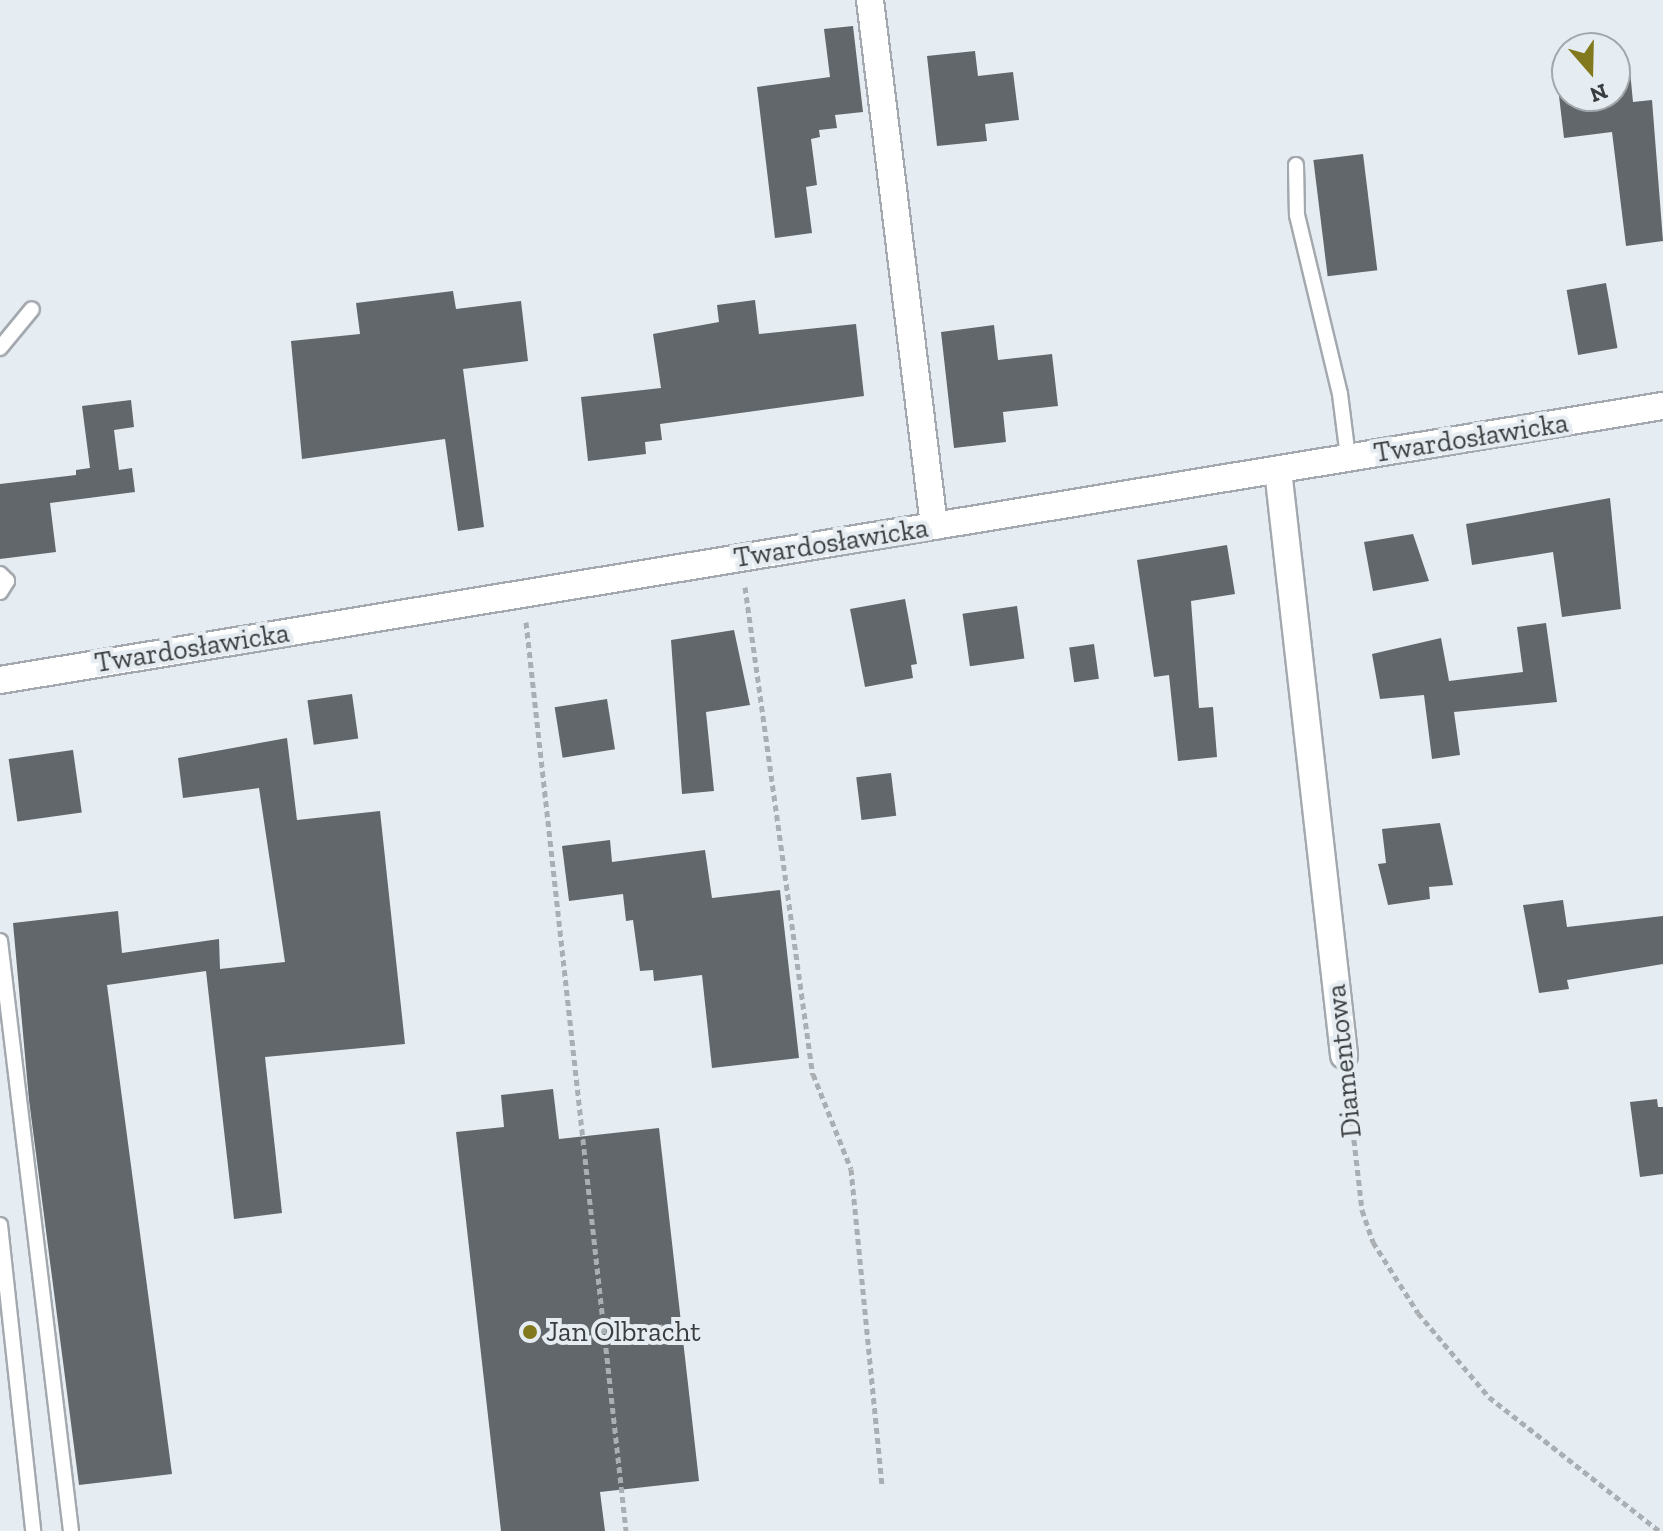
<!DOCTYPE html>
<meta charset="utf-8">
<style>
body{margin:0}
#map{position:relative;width:1663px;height:1531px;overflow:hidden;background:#e6edf2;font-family:"Zilla Slab",serif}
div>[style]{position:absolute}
.building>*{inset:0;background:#61676b;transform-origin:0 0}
.path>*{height:5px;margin-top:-2.5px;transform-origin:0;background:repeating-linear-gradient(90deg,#a9afb3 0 6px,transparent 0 10px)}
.roads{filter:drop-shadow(2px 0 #a3a9ae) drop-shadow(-2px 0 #a3a9ae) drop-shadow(0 2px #a3a9ae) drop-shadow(0 -2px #a3a9ae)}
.service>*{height:14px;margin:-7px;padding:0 7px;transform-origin:7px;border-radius:7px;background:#fff}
.minor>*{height:26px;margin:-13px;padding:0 13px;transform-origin:13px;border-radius:13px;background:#fff}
.dots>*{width:22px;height:22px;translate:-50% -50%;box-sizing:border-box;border:4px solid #e6edf2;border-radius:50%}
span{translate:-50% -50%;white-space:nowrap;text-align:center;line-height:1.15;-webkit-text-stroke:8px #e6edf2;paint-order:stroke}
.street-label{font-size:28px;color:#3a3d3f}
.poi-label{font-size:28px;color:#3a3d3f}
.left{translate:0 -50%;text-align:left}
.north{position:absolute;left:1551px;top:32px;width:80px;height:80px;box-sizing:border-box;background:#e6edf2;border:2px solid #a1a7aa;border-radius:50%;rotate:160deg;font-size:22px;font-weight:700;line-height:32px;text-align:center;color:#3a3d3f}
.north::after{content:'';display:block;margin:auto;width:28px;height:36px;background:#82781d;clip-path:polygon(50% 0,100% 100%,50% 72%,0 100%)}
</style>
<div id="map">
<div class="building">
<i style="clip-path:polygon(853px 26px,863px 112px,835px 115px,837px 128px,819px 130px,820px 137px,811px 139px,817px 185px,806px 187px,812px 233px,775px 238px,757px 87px,830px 77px,824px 29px)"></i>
<i style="clip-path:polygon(975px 51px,978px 76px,1013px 72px,1019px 120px,985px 124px,987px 141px,937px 146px,927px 56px)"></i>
<i style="clip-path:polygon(1630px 71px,1633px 102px,1652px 100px,1663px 241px,1626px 246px,1612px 132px,1564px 138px,1557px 79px,1567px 78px,1567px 96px,1615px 96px,1615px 72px)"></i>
<i style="left:1363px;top:154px;width:117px;height:50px;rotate:83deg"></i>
<i style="left:1606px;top:283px;width:66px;height:40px;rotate:80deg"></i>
<i style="clip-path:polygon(453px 291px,456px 309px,521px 301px,528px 361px,463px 369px,484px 527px,458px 531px,445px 439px,302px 459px,291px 341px,360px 334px,356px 303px)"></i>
<i style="clip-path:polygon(755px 300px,759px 334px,856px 324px,864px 396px,660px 424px,662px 440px,645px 442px,646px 454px,588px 461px,581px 397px,661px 388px,653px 334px,719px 322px,717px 305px)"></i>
<i style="clip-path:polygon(994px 325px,998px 360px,1052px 354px,1058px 406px,1003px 412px,1006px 442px,954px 448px,941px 332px)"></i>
<i style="clip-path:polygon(131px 400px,134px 427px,114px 430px,119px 470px,132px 468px,135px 492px,50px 503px,56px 552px,0 559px,0 484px,76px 475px,76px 470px,90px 468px,82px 406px)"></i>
<i style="clip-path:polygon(1610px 498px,1621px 609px,1562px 617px,1553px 552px,1472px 565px,1466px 524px)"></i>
<i style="clip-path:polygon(1413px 534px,1429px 581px,1373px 591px,1364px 542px)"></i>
<i style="clip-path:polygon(1227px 545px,1235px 594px,1191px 601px,1199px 708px,1213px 707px,1217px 757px,1178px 761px,1169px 675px,1154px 677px,1137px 560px)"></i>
<i style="clip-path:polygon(905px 599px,917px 664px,911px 665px,913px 678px,865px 687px,850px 609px)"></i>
<i style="left:1017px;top:606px;width:53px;height:55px;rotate:82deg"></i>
<i style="clip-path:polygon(1546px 623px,1557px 702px,1454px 712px,1460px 755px,1432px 759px,1424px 695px,1380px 699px,1372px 654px,1441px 638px,1449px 681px,1523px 672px,1517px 627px)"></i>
<i style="clip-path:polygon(734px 630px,750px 705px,706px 712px,714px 791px,682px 794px,671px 640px)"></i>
<i style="left:1094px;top:644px;width:35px;height:25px;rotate:82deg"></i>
<i style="left:352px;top:694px;width:45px;height:45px;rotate:82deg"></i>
<i style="left:607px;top:699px;width:51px;height:53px;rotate:81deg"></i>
<i style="clip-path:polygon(287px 738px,297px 820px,380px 811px,405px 1044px,265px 1057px,282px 1213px,234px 1219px,206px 971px,107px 985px,172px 1474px,79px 1485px,29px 1100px,13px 923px,118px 911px,122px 953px,219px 939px,220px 969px,285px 962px,259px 788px,183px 798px,178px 758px)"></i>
<i style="left:73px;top:750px;width:63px;height:65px;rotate:82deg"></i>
<i style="left:891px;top:773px;width:43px;height:35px;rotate:83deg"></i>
<i style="clip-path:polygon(1440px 823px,1453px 885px,1429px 887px,1430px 899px,1388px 905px,1378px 864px,1386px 863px,1382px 829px)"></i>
<i style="clip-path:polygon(610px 840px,612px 862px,705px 850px,712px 898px,780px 890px,799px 1058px,712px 1068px,702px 975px,654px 981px,653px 970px,640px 971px,633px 920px,626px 921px,623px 894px,569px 901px,562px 846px)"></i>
<i style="clip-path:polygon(1563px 900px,1567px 927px,1663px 916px,1663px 964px,1567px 980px,1569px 989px,1539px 993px,1523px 905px)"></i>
<i style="clip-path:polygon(553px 1089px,559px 1139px,659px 1128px,699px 1481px,600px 1492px,605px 1531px,501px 1531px,456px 1132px,504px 1127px,501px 1095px)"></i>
<i style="clip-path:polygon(1657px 1099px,1658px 1107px,1663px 1107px,1663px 1174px,1640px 1177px,1630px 1102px)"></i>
</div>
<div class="path">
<i style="left:745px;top:587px;width:492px;rotate:82.1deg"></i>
<i style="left:813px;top:1074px;width:102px;rotate:68.2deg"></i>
<i style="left:851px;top:1169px;width:317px;rotate:84.4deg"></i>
<i style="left:526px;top:622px;width:914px;rotate:83.72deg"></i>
<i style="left:1347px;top:1080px;width:131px;rotate:83.4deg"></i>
<i style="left:1362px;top:1210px;width:34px;rotate:71deg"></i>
<i style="left:1373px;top:1242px;width:84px;rotate:57.6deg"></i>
<i style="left:1418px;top:1313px;width:110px;rotate:49.8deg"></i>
<i style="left:1489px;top:1397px;width:216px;rotate:38.2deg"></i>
</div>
<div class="roads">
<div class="service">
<i style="left:1296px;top:165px;width:50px;rotate:88.9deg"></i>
<i style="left:1297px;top:215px;width:184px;rotate:76.5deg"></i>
<i style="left:1340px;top:394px;width:64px;rotate:82.8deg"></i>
<i style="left:0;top:348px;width:50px;rotate:-50.6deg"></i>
<i style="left:0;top:574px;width:10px;rotate:45deg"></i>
<i style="left:7px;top:581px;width:13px;rotate:122deg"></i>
<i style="left:0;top:941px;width:594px;rotate:83.14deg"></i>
<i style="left:0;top:1225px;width:308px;rotate:83.8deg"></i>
</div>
<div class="minor">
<i style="left:870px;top:0;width:530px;rotate:83.06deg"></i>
<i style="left:1278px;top:470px;width:589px;rotate:83.56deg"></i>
<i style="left:0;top:680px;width:1685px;rotate:-9.36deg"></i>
</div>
</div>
<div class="dots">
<i style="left:530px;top:1332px;background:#82781d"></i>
</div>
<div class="street-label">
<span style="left:1471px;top:438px;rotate:-9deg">Twardosławicka</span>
<span style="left:831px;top:543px;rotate:-9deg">Twardosławicka</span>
<span style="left:192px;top:648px;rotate:-9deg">Twardosławicka</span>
<span style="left:1344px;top:1061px;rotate:-96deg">Diamentowa</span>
</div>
<div class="poi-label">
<span class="left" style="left:546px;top:1332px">Jan Olbracht</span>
</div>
<div class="north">N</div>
</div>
